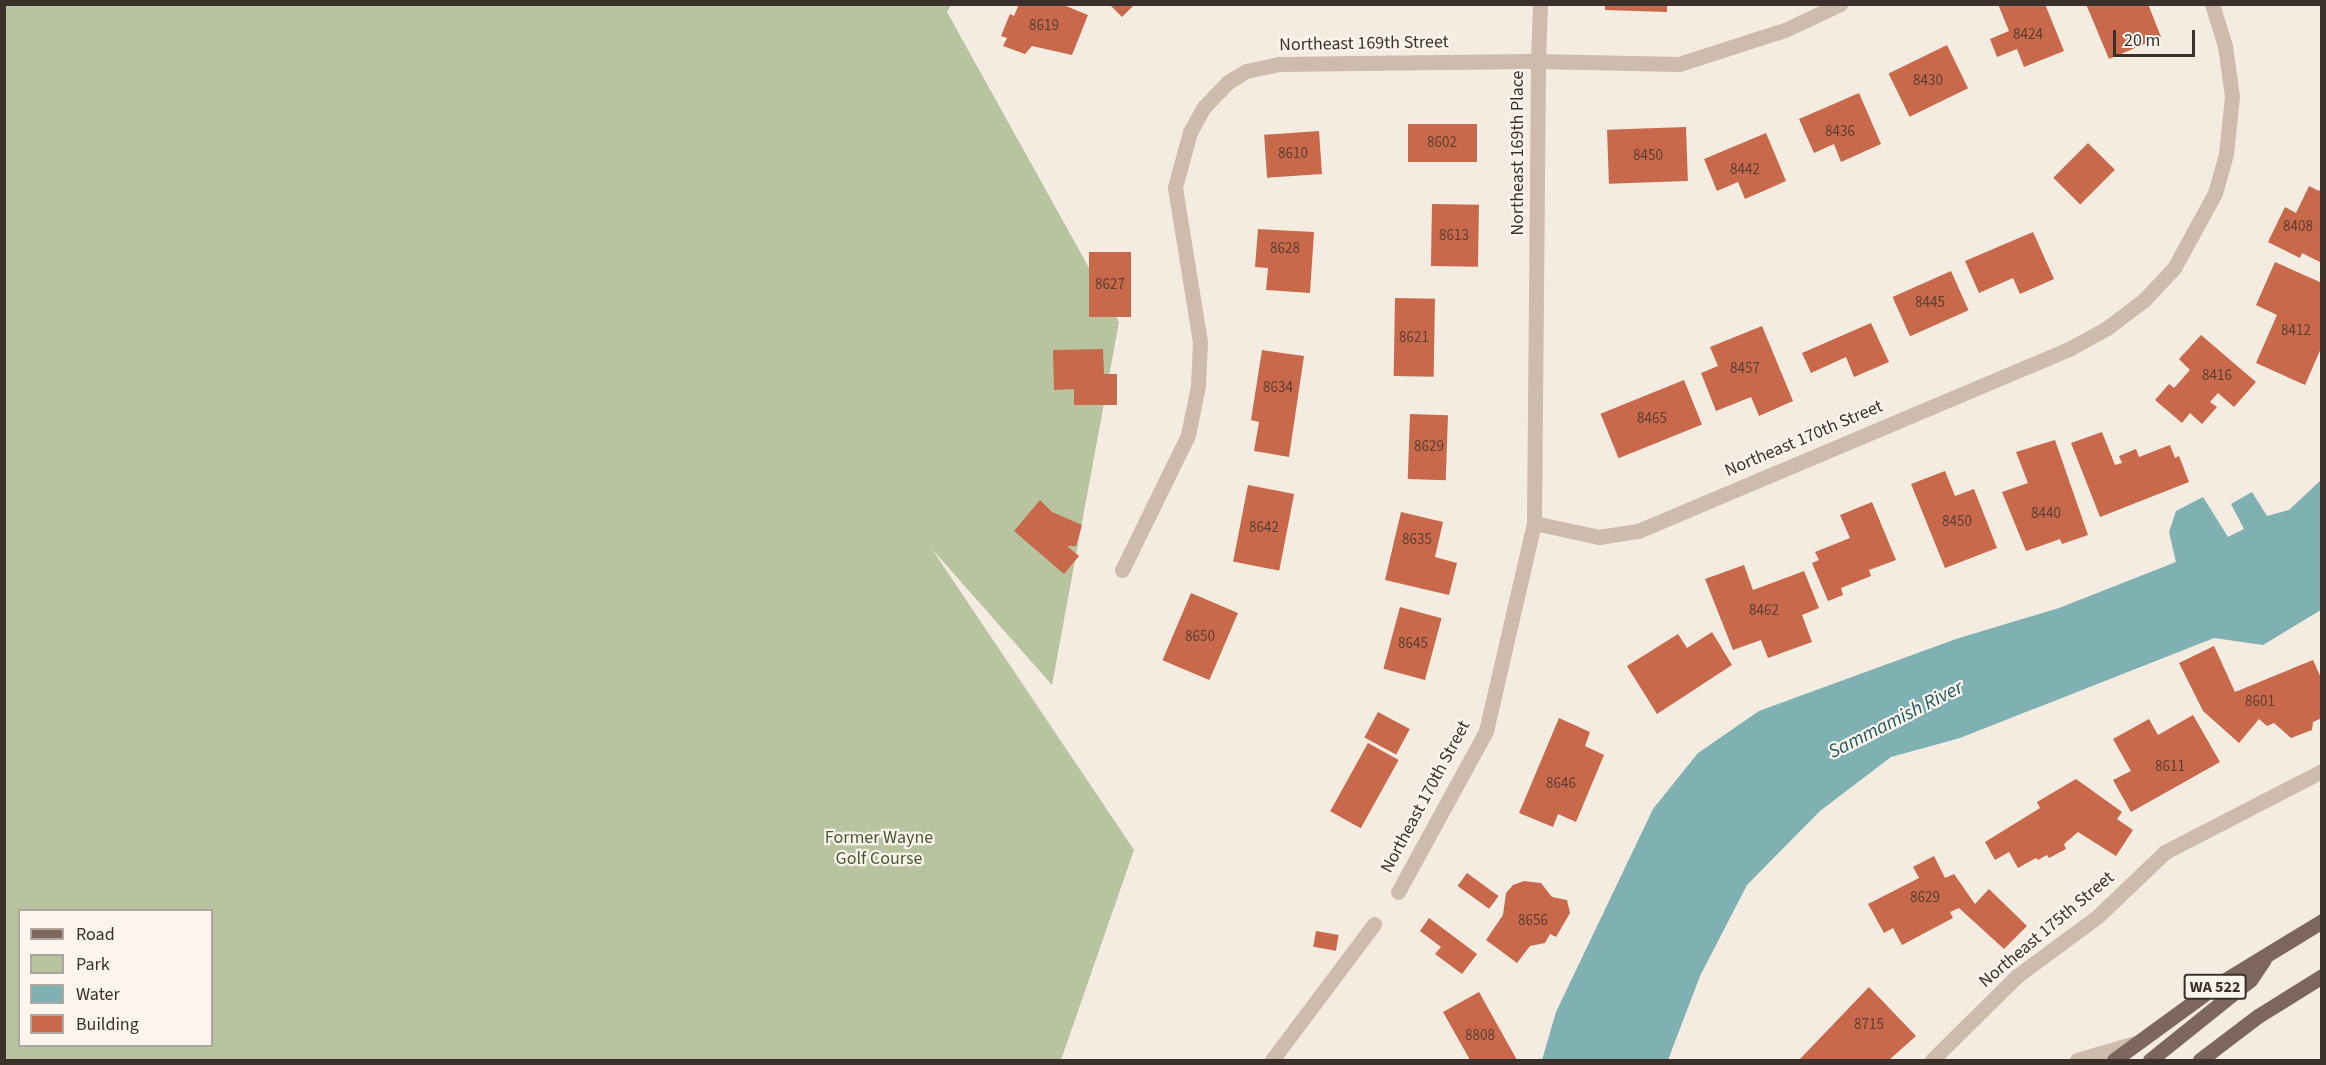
<!DOCTYPE html>
<style>
body{margin:0}
#map{position:relative;width:2326px;height:1065px;overflow:hidden;background:#f4ebe1;font-family:"Source Sans 3",sans-serif}
div>[style]{position:absolute}
.green>*{inset:0;background:#b8c4a0}
.water>*{inset:0;background:#7fb0b2}
.building>*{inset:0;background:#c8694b;transform-origin:0 0}
.minor>*{height:15px;margin:-7.5px;padding:0 7.5px;transform-origin:7.5px;border-radius:7.5px;background:#cdbbac}
.primary>*{height:15px;margin:-7.5px;padding:0 7.5px;transform-origin:7.5px;border-radius:7.5px;background:#7d675c}
span{translate:-50% -50%;white-space:nowrap;text-align:center;line-height:1.15;-webkit-text-stroke:4.5px #fbf5ee;paint-order:stroke}
.number-label{font-size:15px;color:#5e3e33}
.number-label span{-webkit-text-stroke-width:0}
.shield-label span{padding:2px 4px;background:#fbf5ee;border:2px solid;border-radius:4px;-webkit-text-stroke-width:0}
.shield-label{font-size:16px;color:#3b302b;font-weight:700}
.street-label{font-size:18px;color:#3b302b}
.park-label{font-size:18px;color:#4a5a2e}
.water-label{font-size:20px;color:#1f5a5e;font-style:italic}
.frame{position:absolute;inset:0;border:6px solid #3b302b;pointer-events:none}
.legend{position:absolute;left:18px;top:909px;width:195px;height:138px;box-sizing:border-box;background:#fbf5ee;border:2px solid #aea6a0;margin:0;padding:8px 10px;list-style:none;font-size:18px;color:#3b302b}
.legend li{display:flex;align-items:center;gap:12px;height:30px}
.legend b{width:30px;border:2px solid #aea6a0}
.scale{position:absolute;left:2113px;top:30px;width:82px;height:27px;box-sizing:border-box;border:3px solid #3b302b;border-top:0;padding-left:8px;font-size:18px;line-height:21px;white-space:nowrap;color:#3b302b;-webkit-text-stroke:4px #fbf5ee;paint-order:stroke}
</style>
<div id="map">
<div class="green">
<i style="clip-path:polygon(evenodd,5px 5px,951px 5px,947px 12px,1119px 322px,1052px 685px,932px 549px,1134px 850px,1061px 1060px,5px 1060px,5px 5px,20px 910px,212px 910px,212px 1046px,20px 1046px,20px 910px)"></i>
</div>
<div class="water">
<i style="clip-path:polygon(2321px 480px,2321px 610px,2263px 645px,2214px 638px,1960px 738px,1891px 757px,1820px 811px,1747px 885px,1700px 976px,1668px 1060px,1542px 1060px,1556px 1012px,1653px 809px,1698px 753px,1759px 711px,1956px 639px,2059px 608px,2176px 562px,2169px 532px,2176px 511px,2203px 497px,2228px 537px,2244px 529px,2231px 504px,2252px 492px,2267px 516px,2289px 510px)"></i>
</div>
<div class="building">
<i style="clip-path:polygon(1019px 4px,1061px 4px,1088px 15px,1072px 55px,1032px 46px,1025px 54px,1003px 46px,1007px 38px,1001px 36px,1010px 14px,1014px 16px)"></i>
<i style="clip-path:polygon(1605px 4px,1667px 4px,1667px 12px,1605px 10px)"></i>
<i style="clip-path:polygon(1998px 4px,2045px 4px,2064px 51px,2024px 67px,2017px 49px,1997px 57px,1990px 39px,2009px 31px)"></i>
<i style="clip-path:polygon(2086px 4px,2148px 4px,2161px 37px,2109px 59px)"></i>
<i style="clip-path:polygon(1110px 5px,1134px 5px,1122px 17px)"></i>
<i style="left:1947px;top:45px;width:48px;height:65px;rotate:64deg"></i>
<i style="clip-path:polygon(1859px 93px,1881px 144px,1841px 162px,1834px 144px,1814px 153px,1799px 119px)"></i>
<i style="left:1408px;top:124px;width:69px;height:38px"></i>
<i style="left:1686px;top:127px;width:54px;height:79px;rotate:88deg"></i>
<i style="left:1319px;top:131px;width:43px;height:55px;rotate:86deg"></i>
<i style="clip-path:polygon(1766px 133px,1786px 181px,1745px 199px,1738px 182px,1717px 191px,1704px 159px)"></i>
<i style="left:2088px;top:143px;width:38px;height:49px;rotate:45deg"></i>
<i style="clip-path:polygon(2309px 186px,2319px 191px,2322px 186px,2322px 263px,2302px 253px,2300px 258px,2268px 242px,2285px 207px,2296px 213px)"></i>
<i style="left:1432px;top:204px;width:47px;height:62px;rotate:1deg"></i>
<i style="clip-path:polygon(1258px 229px,1314px 232px,1310px 293px,1266px 290px,1268px 268px,1255px 267px)"></i>
<i style="clip-path:polygon(2033px 232px,2054px 279px,2020px 294px,2013px 278px,1979px 293px,1965px 261px)"></i>
<i style="left:1089px;top:252px;width:42px;height:65px"></i>
<i style="clip-path:polygon(2275px 262px,2322px 283px,2322px 346px,2305px 385px,2256px 363px,2277px 315px,2256px 305px)"></i>
<i style="left:1951px;top:271px;width:43px;height:64px;rotate:66deg"></i>
<i style="left:1395px;top:298px;width:40px;height:78px;rotate:1deg"></i>
<i style="clip-path:polygon(1871px 323px,1889px 362px,1854px 377px,1846px 357px,1811px 373px,1802px 353px)"></i>
<i style="clip-path:polygon(1762px 326px,1793px 401px,1759px 416px,1751px 397px,1716px 411px,1701px 373px,1718px 366px,1710px 347px)"></i>
<i style="clip-path:polygon(2201px 335px,2256px 382px,2234px 407px,2218px 393px,2210px 402px,2217px 407px,2202px 424px,2190px 413px,2182px 423px,2155px 400px,2169px 384px,2174px 388px,2190px 370px,2179px 359px)"></i>
<i style="clip-path:polygon(1103px 349px,1104px 374px,1117px 374px,1117px 405px,1074px 405px,1074px 389px,1054px 390px,1053px 350px)"></i>
<i style="clip-path:polygon(1262px 350px,1304px 356px,1289px 457px,1254px 451px,1259px 422px,1251px 420px)"></i>
<i style="left:1684px;top:380px;width:48px;height:90px;rotate:68deg"></i>
<i style="left:1410px;top:414px;width:38px;height:65px;rotate:2deg"></i>
<i style="clip-path:polygon(2102px 432px,2115px 465px,2122px 463px,2119px 456px,2136px 449px,2139px 457px,2170px 445px,2175px 458px,2179px 456px,2189px 482px,2100px 517px,2071px 443px)"></i>
<i style="clip-path:polygon(2055px 440px,2088px 535px,2062px 544px,2060px 539px,2026px 551px,2002px 492px,2028px 483px,2016px 452px)"></i>
<i style="clip-path:polygon(1945px 471px,1955px 496px,1974px 489px,1997px 548px,1945px 568px,1911px 484px)"></i>
<i style="left:1248px;top:485px;width:47px;height:78px;rotate:11deg"></i>
<i style="clip-path:polygon(1040px 500px,1052px 512px,1082px 525px,1076px 546px,1067px 546px,1079px 556px,1064px 574px,1014px 531px)"></i>
<i style="clip-path:polygon(1872px 502px,1896px 560px,1869px 570px,1871px 576px,1841px 588px,1843px 595px,1828px 601px,1812px 563px,1819px 560px,1815px 552px,1850px 538px,1840px 515px)"></i>
<i style="clip-path:polygon(1401px 512px,1443px 522px,1435px 557px,1457px 563px,1449px 595px,1385px 580px)"></i>
<i style="clip-path:polygon(1744px 565px,1753px 590px,1804px 571px,1819px 608px,1802px 615px,1812px 642px,1768px 658px,1761px 640px,1733px 650px,1705px 579px)"></i>
<i style="left:1191px;top:593px;width:51px;height:73px;rotate:23deg"></i>
<i style="left:1400px;top:607px;width:43px;height:64px;rotate:15deg"></i>
<i style="clip-path:polygon(1712px 632px,1732px 665px,1657px 714px,1627px 666px,1678px 634px,1687px 648px)"></i>
<i style="clip-path:polygon(2214px 646px,2235px 692px,2313px 660px,2322px 680px,2322px 718px,2313px 722px,2312px 730px,2291px 738px,2274px 723px,2267px 726px,2259px 719px,2239px 743px,2203px 711px,2179px 663px)"></i>
<i style="left:1378px;top:712px;width:36px;height:29px;rotate:28deg"></i>
<i style="clip-path:polygon(2193px 715px,2220px 762px,2131px 812px,2113px 780px,2131px 771px,2113px 739px,2149px 719px,2158px 735px)"></i>
<i style="clip-path:polygon(1559px 718px,1590px 732px,1585px 746px,1604px 755px,1576px 822px,1558px 814px,1553px 827px,1519px 813px)"></i>
<i style="left:1368px;top:743px;width:35px;height:78px;rotate:29deg"></i>
<i style="clip-path:polygon(2076px 779px,2122px 812px,2117px 819px,2133px 830px,2116px 856px,2078px 832px,2064px 844px,2066px 849px,2049px 858px,2047px 855px,2038px 860px,2036px 858px,2018px 868px,2009px 852px,1995px 860px,1985px 842px,2040px 808px,2037px 802px)"></i>
<i style="clip-path:polygon(1934px 856px,1945px 878px,1954px 874px,1975px 904px,1989px 889px,2027px 926px,2004px 949px,1959px 908px,1950px 912px,1953px 918px,1902px 945px,1893px 928px,1884px 933px,1868px 904px,1919px 878px,1913px 867px)"></i>
<i style="left:1467px;top:873px;width:39px;height:16px;rotate:36deg"></i>
<i style="clip-path:polygon(1524px 881px,1541px 883px,1552px 897px,1567px 900px,1570px 913px,1556px 937px,1550px 934px,1545px 943px,1530px 946px,1517px 963px,1486px 940px,1503px 915px,1506px 893px,1513px 885px)"></i>
<i style="clip-path:polygon(1429px 918px,1477px 954px,1462px 974px,1435px 954px,1441px 947px,1420px 931px)"></i>
<i style="left:1316px;top:931px;width:23px;height:16px;rotate:10deg"></i>
<i style="clip-path:polygon(1869px 987px,1916px 1036px,1889px 1060px,1799px 1060px)"></i>
<i style="clip-path:polygon(1479px 992px,1517px 1060px,1470px 1060px,1443px 1012px)"></i>
</div>
<div class="minor">
<i style="left:1534px;top:523px;width:462px;rotate:-89.5deg"></i>
<i style="left:1538px;top:61px;width:141px;rotate:1.2deg"></i>
<i style="left:1679px;top:64px;width:111px;rotate:-17.8deg"></i>
<i style="left:1785px;top:30px;width:61px;rotate:-25.3deg"></i>
<i style="left:1122px;top:570px;width:150px;rotate:-63.9deg"></i>
<i style="left:1188px;top:435px;width:50px;rotate:-78.5deg"></i>
<i style="left:1198px;top:386px;width:44px;rotate:-87.4deg"></i>
<i style="left:1200px;top:342px;width:157px;rotate:-99.2deg"></i>
<i style="left:1175px;top:187px;width:57px;rotate:-74.7deg"></i>
<i style="left:1190px;top:132px;width:29px;rotate:-61deg"></i>
<i style="left:1204px;top:107px;width:35px;rotate:-46deg"></i>
<i style="left:1228px;top:82px;width:21px;rotate:-31deg"></i>
<i style="left:1246px;top:71px;width:33px;rotate:-12deg"></i>
<i style="left:1278px;top:64px;width:260px;rotate:-0.7deg"></i>
<i style="left:1538px;top:61px;width:57px;rotate:-88deg"></i>
<i style="left:1398px;top:892px;width:183px;rotate:-61.3deg"></i>
<i style="left:1486px;top:731px;width:213px;rotate:-77deg"></i>
<i style="left:1534px;top:523px;width:66px;rotate:12.2deg"></i>
<i style="left:1599px;top:537px;width:39px;rotate:-9deg"></i>
<i style="left:1638px;top:531px;width:468px;rotate:-22.9deg"></i>
<i style="left:2069px;top:349px;width:43px;rotate:-28.9deg"></i>
<i style="left:2107px;top:328px;width:46px;rotate:-37.1deg"></i>
<i style="left:2144px;top:300px;width:44px;rotate:-46.8deg"></i>
<i style="left:2174px;top:268px;width:85px;rotate:-61.3deg"></i>
<i style="left:2215px;top:193px;width:41px;rotate:-74.2deg"></i>
<i style="left:2226px;top:154px;width:58px;rotate:-84.1deg"></i>
<i style="left:2232px;top:96px;width:50px;rotate:-98deg"></i>
<i style="left:2225px;top:46px;width:44px;rotate:-107.2deg"></i>
<i style="left:1272px;top:1060px;width:170px;rotate:-53.1deg"></i>
<i style="left:1932px;top:1060px;width:120px;rotate:-44.7deg"></i>
<i style="left:2017px;top:976px;width:101px;rotate:-36.5deg"></i>
<i style="left:2098px;top:916px;width:93px;rotate:-43.7deg"></i>
<i style="left:2165px;top:852px;width:177px;rotate:-27.3deg"></i>
<i style="left:2077px;top:1060px;width:60px;rotate:-16.3deg"></i>
</div>
<div class="primary">
<i style="left:2114px;top:1060px;width:124px;rotate:-36.1deg"></i>
<i style="left:2214px;top:987px;width:127px;rotate:-31.4deg"></i>
<i style="left:2150px;top:1060px;width:128px;rotate:-38.7deg"></i>
<i style="left:2250px;top:980px;width:25px;rotate:-56deg"></i>
<i style="left:2200px;top:1060px;width:73px;rotate:-37.2deg"></i>
<i style="left:2258px;top:1016px;width:75px;rotate:-32deg"></i>
</div>
<div class="number-label">
<span style="left:1044px;top:26px">8619</span>
<span style="left:2028px;top:35px">8424</span>
<span style="left:1928px;top:81px">8430</span>
<span style="left:1840px;top:132px">8436</span>
<span style="left:1442px;top:143px">8602</span>
<span style="left:1293px;top:154px">8610</span>
<span style="left:1648px;top:156px">8450</span>
<span style="left:1745px;top:170px">8442</span>
<span style="left:2298px;top:227px">8408</span>
<span style="left:1454px;top:236px">8613</span>
<span style="left:1285px;top:249px">8628</span>
<span style="left:1110px;top:285px">8627</span>
<span style="left:1930px;top:303px">8445</span>
<span style="left:2296px;top:331px">8412</span>
<span style="left:1414px;top:338px">8621</span>
<span style="left:1745px;top:369px">8457</span>
<span style="left:2217px;top:376px">8416</span>
<span style="left:1278px;top:388px">8634</span>
<span style="left:1652px;top:419px">8465</span>
<span style="left:1429px;top:447px">8629</span>
<span style="left:2046px;top:514px">8440</span>
<span style="left:1957px;top:522px">8450</span>
<span style="left:1264px;top:528px">8642</span>
<span style="left:1417px;top:540px">8635</span>
<span style="left:1764px;top:611px">8462</span>
<span style="left:1200px;top:637px">8650</span>
<span style="left:1413px;top:644px">8645</span>
<span style="left:2260px;top:702px">8601</span>
<span style="left:2170px;top:767px">8611</span>
<span style="left:1561px;top:784px">8646</span>
<span style="left:1925px;top:898px">8629</span>
<span style="left:1533px;top:921px">8656</span>
<span style="left:1869px;top:1025px">8715</span>
<span style="left:1480px;top:1036px">8808</span>
</div>
<div class="shield-label">
<span style="left:2215px;top:987px">WA 522</span>
</div>
<div class="street-label">
<span style="left:1364px;top:44px;rotate:-1deg">Northeast 169th Street</span>
<span style="left:1518px;top:153px;rotate:-90deg">Northeast 169th Place</span>
<span style="left:1804px;top:439px;rotate:-23deg">Northeast 170th Street</span>
<span style="left:1426px;top:797px;rotate:-62deg">Northeast 170th Street</span>
<span style="left:2047px;top:930px;rotate:-40deg">Northeast 175th Street</span>
</div>
<div class="park-label">
<span style="left:879px;top:849px">Former Wayne<br>Golf Course</span>
</div>
<div class="water-label">
<span style="left:1896px;top:720px;rotate:-27deg">Sammamish River</span>
</div>
<div class="frame"></div>
<ul class="legend">
<li><b style="height:8px;background:#7d675c"></b>Road</li>
<li><b style="height:16px;background:#b8c4a0"></b>Park</li>
<li><b style="height:16px;background:#7fb0b2"></b>Water</li>
<li><b style="height:16px;background:#c8694b"></b>Building</li>
</ul>
<div class="scale">20 m</div>
</div>
